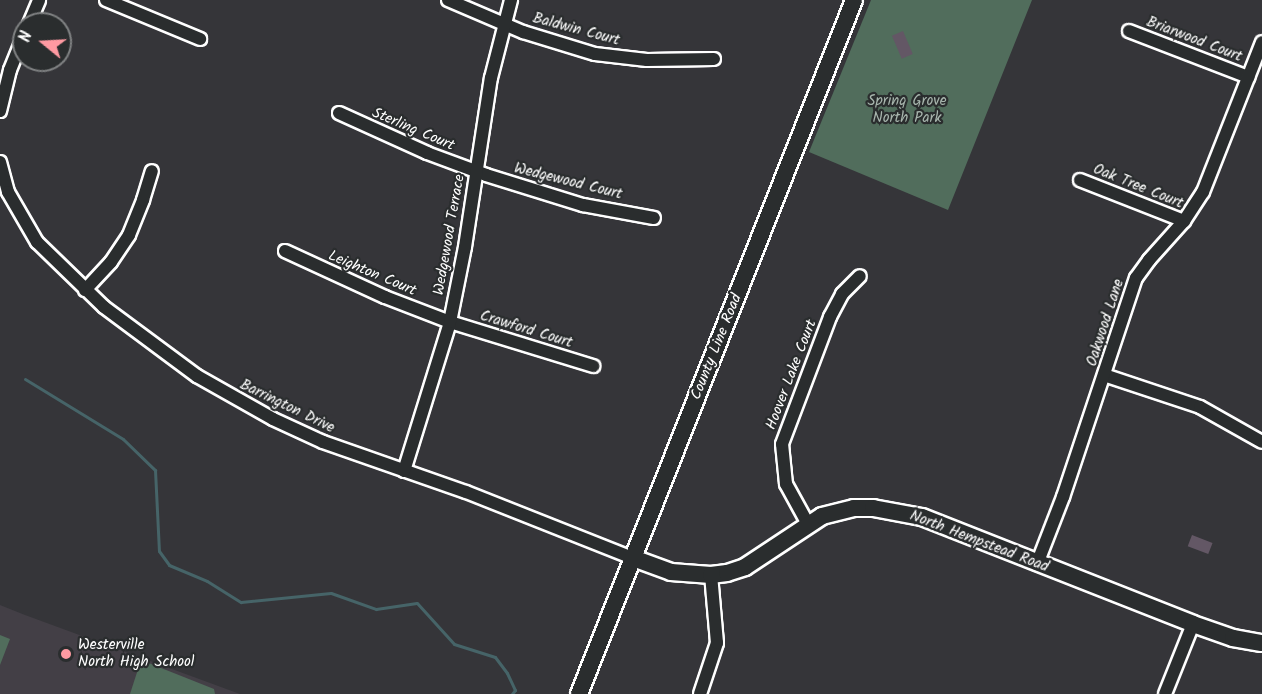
<!DOCTYPE html>
<style>
body{margin:0}
#map{position:relative;width:1262px;height:694px;overflow:hidden;background:#353539;font-family:Kalam,sans-serif}
div>[style]{position:absolute}
.built>*{inset:0;background:#433f46}
.green>*{inset:0;background:#516d5c}
.stream>*{height:3px;margin:-1.5px;padding:0 1.5px;transform-origin:1.5px;border-radius:1.5px;background:#466468}
.building>*{inset:0;background:#635765;transform-origin:0 0}
.roads{filter:drop-shadow(2px 0 #fff) drop-shadow(-2px 0 #fff) drop-shadow(0 2px #fff) drop-shadow(0 -2px #fff)}
.street>*{height:12px;margin:-6px;padding:0 6px;transform-origin:6px;border-radius:6px;background:#2a2d2e}
.secondary>*{height:16px;margin:-8px;padding:0 8px;transform-origin:8px;border-radius:8px;background:#2a2d2e}
.dots>*{width:16px;height:16px;translate:-50% -50%;box-sizing:border-box;border:3px solid #2a2d2e;border-radius:50%}
span{translate:-50% -50%;white-space:nowrap;text-align:center;line-height:1.15;-webkit-text-stroke:4.5px #2a2d2e;paint-order:stroke}
.street-label{font-size:15px;color:#fff}
.park-label{font-size:15px;color:#a8b6ae}
.poi-label{font-size:15px;color:#fff}
.left{translate:0 -50%;text-align:left}
.north{position:absolute;left:12px;top:12px;width:60px;height:60px;box-sizing:border-box;background:#2a2d2e;border:2px solid #7f8182;border-radius:50%;rotate:288deg;font-size:16px;font-weight:700;line-height:24px;text-align:center;color:#fff}
.north::after{content:'';display:block;margin:auto;width:21px;height:27px;background:#ff9aa2;clip-path:polygon(50% 0,100% 100%,50% 72%,0 100%)}
</style>
<div id="map">
<div class="built">
<i style="clip-path:polygon(0 605px,25px 615px,240px 694px,0 694px)"></i>
</div>
<div class="green">
<i style="clip-path:polygon(871px 0,1032px 0,948px 210px,809px 152px)"></i>
<i style="clip-path:polygon(0 635px,10px 639px,0 665px)"></i>
<i style="clip-path:polygon(141px 660px,214px 689px,215px 694px,130px 694px)"></i>
</div>
<div class="stream">
<i style="left:25px;top:379px;width:115px;rotate:31.5deg"></i>
<i style="left:123px;top:439px;width:45px;rotate:44.1deg"></i>
<i style="left:155px;top:470px;width:81px;rotate:87.2deg"></i>
<i style="left:159px;top:551px;width:17px;rotate:54deg"></i>
<i style="left:169px;top:565px;width:41px;rotate:22.8deg"></i>
<i style="left:207px;top:581px;width:40px;rotate:32deg"></i>
<i style="left:241px;top:602px;width:90px;rotate:-5.7deg"></i>
<i style="left:331px;top:593px;width:48px;rotate:19.6deg"></i>
<i style="left:376px;top:609px;width:41px;rotate:-8.3deg"></i>
<i style="left:417px;top:603px;width:55px;rotate:47.9deg"></i>
<i style="left:454px;top:644px;width:43px;rotate:17.6deg"></i>
<i style="left:495px;top:657px;width:20px;rotate:53deg"></i>
<i style="left:507px;top:673px;width:19px;rotate:65deg"></i>
<i style="left:515px;top:690px;width:5px;rotate:127deg"></i>
</div>
<div class="building">
<i style="left:903px;top:31px;width:25px;height:12px;rotate:67deg"></i>
<i style="left:1192px;top:535px;width:22px;height:12px;rotate:21deg"></i>
</div>
<div class="roads">
<div class="street">
<i style="left:106px;top:0;width:102px;rotate:22.5deg"></i>
<i style="left:448px;top:0;width:82px;rotate:23.1deg"></i>
<i style="left:523px;top:32px;width:75px;rotate:17deg"></i>
<i style="left:595px;top:54px;width:52px;rotate:6.6deg"></i>
<i style="left:647px;top:60px;width:67px;rotate:-0.9deg"></i>
<i style="left:29px;top:24px;width:26px;rotate:-67deg"></i>
<i style="left:1129px;top:31px;width:128px;rotate:21.1deg"></i>
<i style="left:0;top:111px;width:42px;rotate:-76.3deg"></i>
<i style="left:10px;top:70px;width:37px;rotate:-68deg"></i>
<i style="left:339px;top:113px;width:97px;rotate:24.4deg"></i>
<i style="left:427px;top:153px;width:63px;rotate:20.4deg"></i>
<i style="left:486px;top:175px;width:102px;rotate:17.2deg"></i>
<i style="left:583px;top:205px;width:72px;rotate:10.4deg"></i>
<i style="left:0;top:162px;width:31px;rotate:75deg"></i>
<i style="left:8px;top:192px;width:58px;rotate:59.9deg"></i>
<i style="left:37px;top:242px;width:93px;rotate:44.1deg"></i>
<i style="left:104px;top:307px;width:116px;rotate:36.6deg"></i>
<i style="left:197px;top:376px;width:87px;rotate:29.5deg"></i>
<i style="left:273px;top:419px;width:55px;rotate:24.7deg"></i>
<i style="left:323px;top:442px;width:151px;rotate:19.3deg"></i>
<i style="left:466px;top:492px;width:180px;rotate:21.6deg"></i>
<i style="left:1080px;top:180px;width:112px;rotate:21.5deg"></i>
<i style="left:285px;top:251px;width:110px;rotate:24.7deg"></i>
<i style="left:385px;top:297px;width:70px;rotate:21deg"></i>
<i style="left:450px;top:322px;width:150px;rotate:17.1deg"></i>
<i style="left:85px;top:290px;width:38px;rotate:-47deg"></i>
<i style="left:111px;top:262px;width:32px;rotate:-56deg"></i>
<i style="left:129px;top:235px;width:38px;rotate:-68deg"></i>
<i style="left:143px;top:200px;width:30px;rotate:-73deg"></i>
<i style="left:1104px;top:375px;width:101px;rotate:18.4deg"></i>
<i style="left:1200px;top:407px;width:71px;rotate:29.4deg"></i>
<i style="left:404px;top:471px;width:156px;rotate:-72.8deg"></i>
<i style="left:450px;top:322px;width:76px;rotate:-78.7deg"></i>
<i style="left:465px;top:247px;width:171px;rotate:-81.3deg"></i>
<i style="left:491px;top:78px;width:81px;rotate:-75.6deg"></i>
<i style="left:808px;top:524px;width:46px;rotate:-118.8deg"></i>
<i style="left:786px;top:484px;width:40px;rotate:-95.7deg"></i>
<i style="left:782px;top:444px;width:136px;rotate:-69.3deg"></i>
<i style="left:830px;top:317px;width:26px;rotate:-62deg"></i>
<i style="left:842px;top:294px;width:25px;rotate:-45deg"></i>
<i style="left:1037px;top:564px;width:72px;rotate:-68.8deg"></i>
<i style="left:1063px;top:497px;width:231px;rotate:-71.6deg"></i>
<i style="left:1136px;top:278px;width:22px;rotate:-54deg"></i>
<i style="left:1149px;top:260px;width:52px;rotate:-48.1deg"></i>
<i style="left:1184px;top:221px;width:35px;rotate:-57deg"></i>
<i style="left:1203px;top:192px;width:161px;rotate:-68.5deg"></i>
<i style="left:700px;top:694px;width:54px;rotate:-71.6deg"></i>
<i style="left:717px;top:643px;width:68px;rotate:-95deg"></i>
<i style="left:1165px;top:694px;width:75px;rotate:-68.2deg"></i>
</div>
<div class="secondary">
<i style="left:633px;top:558px;width:40px;rotate:20.2deg"></i>
<i style="left:671px;top:572px;width:40px;rotate:4.3deg"></i>
<i style="left:711px;top:575px;width:16px;rotate:-7deg"></i>
<i style="left:727px;top:573px;width:19px;rotate:-18deg"></i>
<i style="left:745px;top:567px;width:92px;rotate:-33.5deg"></i>
<i style="left:822px;top:516px;width:33px;rotate:-14deg"></i>
<i style="left:854px;top:508px;width:19px"></i>
<i style="left:873px;top:508px;width:50px;rotate:10.4deg"></i>
<i style="left:922px;top:517px;width:291px;rotate:21.5deg"></i>
<i style="left:1193px;top:624px;width:42px;rotate:19.3deg"></i>
<i style="left:1233px;top:638px;width:29px;rotate:10deg"></i>
<i style="left:579px;top:694px;width:746px;rotate:-68.38deg"></i>
</div>
</div>
<div class="dots">
<i style="left:66px;top:654px;background:#ff9aa2"></i>
</div>
<div class="street-label">
<span style="left:576px;top:30px;rotate:15deg">Baldwin Court</span>
<span style="left:1194px;top:40px;rotate:21deg">Briarwood Court</span>
<span style="left:413px;top:130px;rotate:23deg">Sterling Court</span>
<span style="left:568px;top:182px;rotate:14deg">Wedgewood Court</span>
<span style="left:1138px;top:187px;rotate:22deg">Oak Tree Court</span>
<span style="left:450px;top:235px;rotate:-80deg">Wedgewood Terrace</span>
<span style="left:372px;top:274px;rotate:23deg">Leighton Court</span>
<span style="left:1106px;top:323px;rotate:-72deg">Oakwood Lane</span>
<span style="left:526px;top:330px;rotate:17deg">Crawford Court</span>
<span style="left:717px;top:347px;rotate:-68deg">County Line Road</span>
<span style="left:792px;top:375px;rotate:-69deg">Hoover Lake Court</span>
<span style="left:287px;top:407px;rotate:26deg">Barrington Drive</span>
<span style="left:979px;top:542px;rotate:21deg">North Hempstead Road</span>
</div>
<div class="park-label">
<span style="left:907px;top:110px">Spring Grove<br>North Park</span>
</div>
<div class="poi-label">
<span class="left" style="left:78px;top:654px">Westerville<br>North High School</span>
</div>
<div class="north">N</div>
</div>
